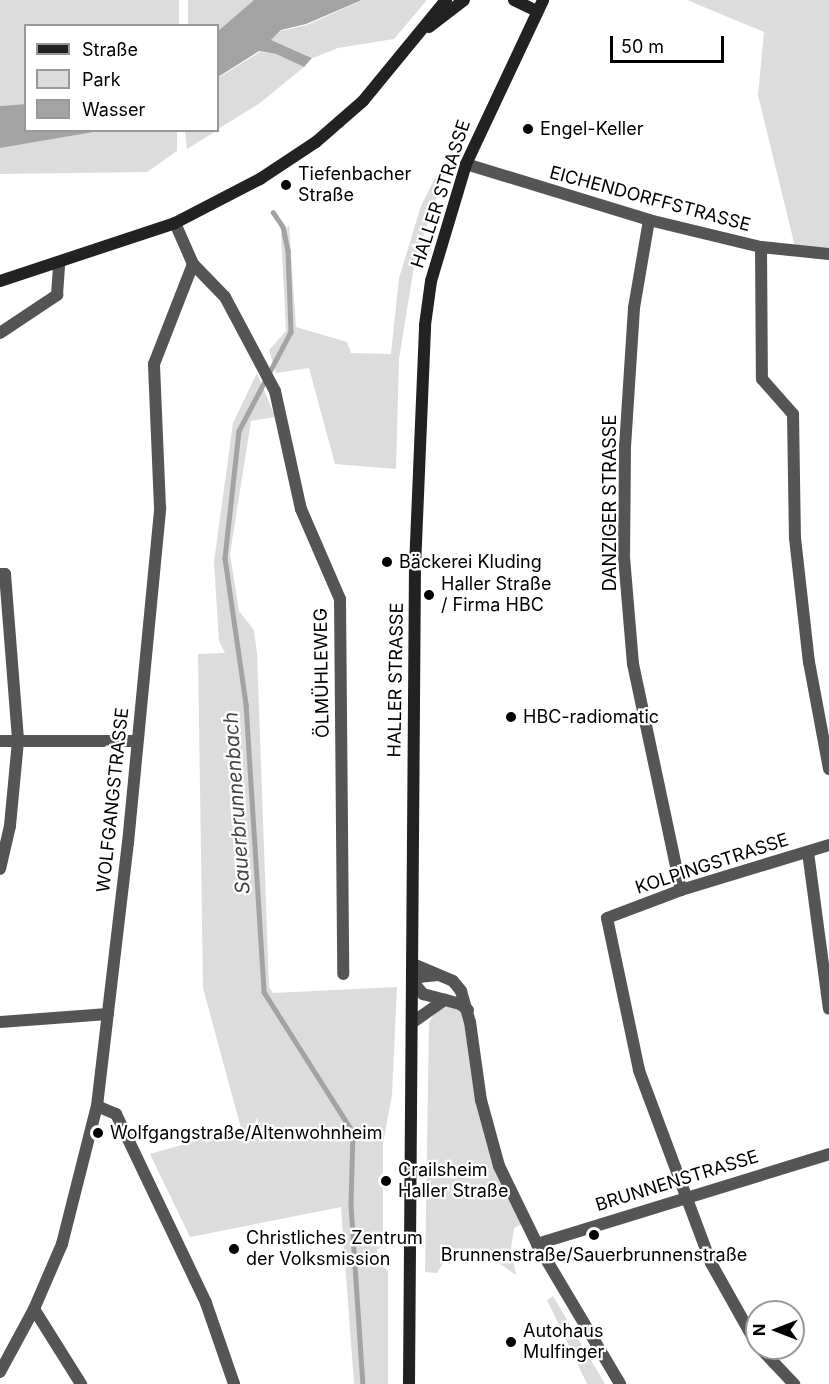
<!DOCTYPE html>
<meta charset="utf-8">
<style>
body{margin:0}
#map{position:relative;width:829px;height:1384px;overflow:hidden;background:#fff;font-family:Inter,sans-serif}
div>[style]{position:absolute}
.green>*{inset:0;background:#dcdcdc}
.water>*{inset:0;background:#a3a3a3}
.stream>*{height:4.5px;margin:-2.25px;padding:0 2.25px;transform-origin:2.25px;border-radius:2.25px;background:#a3a3a3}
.minor>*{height:12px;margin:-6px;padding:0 6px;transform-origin:6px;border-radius:6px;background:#555}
.secondary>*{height:12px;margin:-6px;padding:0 6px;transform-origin:6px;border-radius:6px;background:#222}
.dots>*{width:16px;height:16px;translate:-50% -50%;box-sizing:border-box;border:3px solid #fff;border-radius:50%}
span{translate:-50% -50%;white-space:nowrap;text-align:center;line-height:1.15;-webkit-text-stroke:4.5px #fff;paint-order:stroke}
.poi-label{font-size:18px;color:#000}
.left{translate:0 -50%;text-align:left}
.street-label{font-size:18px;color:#000}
.water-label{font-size:20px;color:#444;font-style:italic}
.legend{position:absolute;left:24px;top:24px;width:195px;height:108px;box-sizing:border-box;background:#fff;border:2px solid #999;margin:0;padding:8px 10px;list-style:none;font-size:18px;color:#000}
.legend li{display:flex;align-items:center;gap:12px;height:30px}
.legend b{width:30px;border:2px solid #999}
.north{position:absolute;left:745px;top:1300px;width:60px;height:60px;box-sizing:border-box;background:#fff;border:2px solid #999;border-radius:50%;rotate:270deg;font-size:16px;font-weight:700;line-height:24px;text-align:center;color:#000}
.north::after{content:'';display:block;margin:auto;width:21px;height:27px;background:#000;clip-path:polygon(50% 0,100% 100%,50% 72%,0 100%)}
.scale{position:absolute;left:610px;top:36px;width:114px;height:27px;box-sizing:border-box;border:3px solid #000;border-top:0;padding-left:8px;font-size:18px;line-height:21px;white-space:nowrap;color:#000;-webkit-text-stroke:4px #fff;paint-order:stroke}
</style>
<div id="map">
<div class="green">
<i style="clip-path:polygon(0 0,179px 0,179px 25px,26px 26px,25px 104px,0 106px)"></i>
<i style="clip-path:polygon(188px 0,254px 0,218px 31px,218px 26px,188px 26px)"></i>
<i style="clip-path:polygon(363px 0,427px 0,394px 39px,338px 48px,313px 58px,271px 40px,281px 31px,307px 25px)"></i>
<i style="clip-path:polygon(687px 0,829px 0,829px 254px,796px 251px,758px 95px,764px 32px)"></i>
<i style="clip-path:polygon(260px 52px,276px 54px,304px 67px,260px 103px,218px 129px,218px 78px)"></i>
<i style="clip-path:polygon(100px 131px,177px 131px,177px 151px,147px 172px,0 174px,0 148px)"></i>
<i style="clip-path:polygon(185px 131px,216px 131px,187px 149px)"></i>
<i style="clip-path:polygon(445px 173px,415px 260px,399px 359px,396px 469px,335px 464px,309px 368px,276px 373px,269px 350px,286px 331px,281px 235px,289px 225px,296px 327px,347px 342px,351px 353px,391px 354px,399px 278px,421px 206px,436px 176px)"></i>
<i style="clip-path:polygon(257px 373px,275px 417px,251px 421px,230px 554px,239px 611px,254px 630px,257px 654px,269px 987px,273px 993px,397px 987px,392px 1095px,383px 1143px,383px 1245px,377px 1250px,378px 1261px,388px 1271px,388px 1384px,354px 1384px,341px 1207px,190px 1237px,150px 1154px,241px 1128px,203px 988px,198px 654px,225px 653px,219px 641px,214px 562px,233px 423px)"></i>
<i style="clip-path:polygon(453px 1001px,460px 1004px,481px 1100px,525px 1222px,514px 1228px,511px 1249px,516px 1275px,480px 1250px,443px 1263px,437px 1273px,425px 1272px,429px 1023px,434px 1014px)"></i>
<i style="clip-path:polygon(553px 1296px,605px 1384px,587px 1384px,547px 1300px)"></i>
</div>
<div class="water">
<i style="clip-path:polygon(254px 0,362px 0,306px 24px,281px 30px,271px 40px,312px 58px,304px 67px,276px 54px,259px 51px,218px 77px,218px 31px)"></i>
<i style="clip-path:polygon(25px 104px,26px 130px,100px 131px,0 148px,0 106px)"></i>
</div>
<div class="stream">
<i style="left:273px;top:212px;width:18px;rotate:56deg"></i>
<i style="left:283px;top:227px;width:24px;rotate:78deg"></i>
<i style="left:288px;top:250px;width:82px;rotate:87.9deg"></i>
<i style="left:291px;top:332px;width:112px;rotate:117.7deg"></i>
<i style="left:239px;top:431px;width:128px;rotate:96.3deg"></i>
<i style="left:225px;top:558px;width:148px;rotate:81.8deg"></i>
<i style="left:246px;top:704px;width:289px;rotate:86.4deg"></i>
<i style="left:264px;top:992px;width:166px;rotate:57.6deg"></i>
<i style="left:353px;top:1132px;width:73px;rotate:91.6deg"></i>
<i style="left:351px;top:1205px;width:179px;rotate:86.2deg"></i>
</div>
<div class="minor">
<i style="left:466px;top:164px;width:191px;rotate:17deg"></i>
<i style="left:649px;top:220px;width:115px;rotate:13.6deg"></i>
<i style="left:761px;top:247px;width:68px;rotate:5.9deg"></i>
<i style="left:649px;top:220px;width:89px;rotate:99.7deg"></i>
<i style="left:634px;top:308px;width:138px;rotate:93.7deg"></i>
<i style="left:625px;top:446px;width:111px;rotate:90.5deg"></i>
<i style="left:624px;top:557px;width:107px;rotate:85.2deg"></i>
<i style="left:633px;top:664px;width:231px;rotate:78deg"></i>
<i style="left:761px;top:247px;width:132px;rotate:89.6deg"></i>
<i style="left:762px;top:379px;width:47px;rotate:48.5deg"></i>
<i style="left:793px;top:414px;width:124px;rotate:89.1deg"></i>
<i style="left:795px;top:538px;width:125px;rotate:83.6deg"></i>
<i style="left:809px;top:662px;width:109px;rotate:79.4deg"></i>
<i style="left:193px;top:264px;width:46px;rotate:45.9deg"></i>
<i style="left:225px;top:297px;width:106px;rotate:62deg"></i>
<i style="left:275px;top:391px;width:121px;rotate:77.6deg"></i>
<i style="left:301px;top:509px;width:98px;rotate:66.6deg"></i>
<i style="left:340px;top:599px;width:375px;rotate:89.5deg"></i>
<i style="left:0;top:333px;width:69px;rotate:-33.7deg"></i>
<i style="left:57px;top:295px;width:31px;rotate:-86deg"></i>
<i style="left:0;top:574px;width:5px"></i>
<i style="left:5px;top:574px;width:168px;rotate:85.5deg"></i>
<i style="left:18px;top:741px;width:85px;rotate:95.4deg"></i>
<i style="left:10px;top:826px;width:44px;rotate:103.1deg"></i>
<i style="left:0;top:741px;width:136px"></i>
<i style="left:808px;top:852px;width:158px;rotate:82.4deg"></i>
<i style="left:413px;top:964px;width:43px;rotate:23deg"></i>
<i style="left:453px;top:981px;width:13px;rotate:51deg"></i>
<i style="left:461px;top:991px;width:32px;rotate:74deg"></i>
<i style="left:470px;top:1022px;width:79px;rotate:82deg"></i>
<i style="left:481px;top:1100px;width:68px;rotate:74.7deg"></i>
<i style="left:499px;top:1166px;width:87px;rotate:64deg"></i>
<i style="left:537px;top:1244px;width:163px;rotate:59.3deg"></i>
<i style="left:438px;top:975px;width:18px;rotate:174deg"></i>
<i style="left:420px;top:977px;width:9px;rotate:144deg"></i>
<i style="left:413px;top:982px;width:16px;rotate:50deg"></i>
<i style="left:423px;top:994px;width:38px;rotate:15deg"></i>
<i style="left:460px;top:1004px;width:10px;rotate:37deg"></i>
<i style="left:0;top:1022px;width:108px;rotate:-4.2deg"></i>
<i style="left:413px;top:1022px;width:39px;rotate:-35deg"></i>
<i style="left:97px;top:1106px;width:21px;rotate:23deg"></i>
<i style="left:116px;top:1114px;width:209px;rotate:64.5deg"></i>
<i style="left:206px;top:1303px;width:86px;rotate:70.9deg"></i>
<i style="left:537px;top:1244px;width:306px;rotate:-17.1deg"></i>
<i style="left:34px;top:1309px;width:89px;rotate:57.9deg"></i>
<i style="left:757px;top:1345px;width:94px;rotate:-119.3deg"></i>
<i style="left:711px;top:1263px;width:206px;rotate:-110.5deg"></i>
<i style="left:639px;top:1070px;width:155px;rotate:-101.9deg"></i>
<i style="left:607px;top:918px;width:79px;rotate:-20.7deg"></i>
<i style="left:681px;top:890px;width:155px;rotate:-16.9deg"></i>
<i style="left:760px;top:1348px;width:50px;rotate:46.6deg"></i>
<i style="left:0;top:1372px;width:72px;rotate:-61.6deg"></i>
<i style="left:34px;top:1309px;width:71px;rotate:-66.7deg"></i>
<i style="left:62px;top:1244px;width:142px;rotate:-75.8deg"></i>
<i style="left:97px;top:1106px;width:265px;rotate:-83.3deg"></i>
<i style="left:128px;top:843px;width:337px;rotate:-84.5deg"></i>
<i style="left:160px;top:508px;width:144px;rotate:-92.4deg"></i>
<i style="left:154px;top:364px;width:107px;rotate:-68.7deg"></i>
<i style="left:193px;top:264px;width:45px;rotate:-113.7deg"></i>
</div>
<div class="secondary">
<i style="left:514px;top:0;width:25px;rotate:26deg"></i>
<i style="left:429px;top:27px;width:44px;rotate:-37.6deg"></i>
<i style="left:0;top:281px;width:184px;rotate:-18.3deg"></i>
<i style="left:175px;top:223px;width:96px;rotate:-27.4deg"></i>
<i style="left:260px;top:179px;width:67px;rotate:-33.5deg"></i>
<i style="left:316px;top:142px;width:62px;rotate:-41.1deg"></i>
<i style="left:363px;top:101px;width:131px;rotate:-50.6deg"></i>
<i style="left:409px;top:1384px;width:817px;rotate:-89.58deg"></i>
<i style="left:415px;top:567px;width:242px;rotate:-87.6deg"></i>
<i style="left:425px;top:325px;width:44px;rotate:-82.2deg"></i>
<i style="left:431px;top:281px;width:122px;rotate:-73.3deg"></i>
<i style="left:466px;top:164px;width:181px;rotate:-64.8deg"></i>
</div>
<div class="dots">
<i style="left:528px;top:129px;background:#000"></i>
<i style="left:286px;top:185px;background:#000"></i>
<i style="left:387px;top:562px;background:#000"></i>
<i style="left:429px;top:595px;background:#000"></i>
<i style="left:511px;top:717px;background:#000"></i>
<i style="left:98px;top:1133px;background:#000"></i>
<i style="left:386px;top:1181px;background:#000"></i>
<i style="left:594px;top:1235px;background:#000"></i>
<i style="left:234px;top:1249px;background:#000"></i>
<i style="left:511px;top:1342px;background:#000"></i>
</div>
<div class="poi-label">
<span class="left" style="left:540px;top:129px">Engel-Keller</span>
<span class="left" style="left:298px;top:185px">Tiefenbacher<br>Straße</span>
<span class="left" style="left:399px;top:562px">Bäckerei Kluding</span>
<span class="left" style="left:441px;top:595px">Haller Straße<br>/ Firma HBC</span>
<span class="left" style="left:523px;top:717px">HBC-radiomatic</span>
<span class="left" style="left:110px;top:1133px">Wolfgangstraße/Altenwohnheim</span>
<span class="left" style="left:398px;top:1181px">Crailsheim<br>Haller Straße</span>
<span class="left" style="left:246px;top:1249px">Christliches Zentrum<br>der Volksmission</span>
<span style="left:594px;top:1255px">Brunnenstraße/Sauerbrunnenstraße</span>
<span class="left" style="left:523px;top:1342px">Autohaus<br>Mulfinger</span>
</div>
<div class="street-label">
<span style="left:441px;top:194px;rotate:-72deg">HALLER STRASSE</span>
<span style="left:650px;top:199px;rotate:15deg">EICHENDORFFSTRASSE</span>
<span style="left:610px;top:503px;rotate:-90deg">DANZIGER STRASSE</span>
<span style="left:322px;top:673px;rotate:-91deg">ÖLMÜHLEWEG</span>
<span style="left:396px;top:680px;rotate:-89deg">HALLER STRASSE</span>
<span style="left:113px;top:800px;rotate:-84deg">WOLFGANGSTRASSE</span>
<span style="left:712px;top:864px;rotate:-18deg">KOLPINGSTRASSE</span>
<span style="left:677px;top:1181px;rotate:-17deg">BRUNNENSTRASSE</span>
</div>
<div class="water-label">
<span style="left:237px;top:803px;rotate:-94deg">Sauerbrunnenbach</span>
</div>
<ul class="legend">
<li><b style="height:8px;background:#222"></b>Straße</li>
<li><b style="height:16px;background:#dcdcdc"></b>Park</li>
<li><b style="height:16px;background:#a3a3a3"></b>Wasser</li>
</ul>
<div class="north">N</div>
<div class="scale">50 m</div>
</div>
